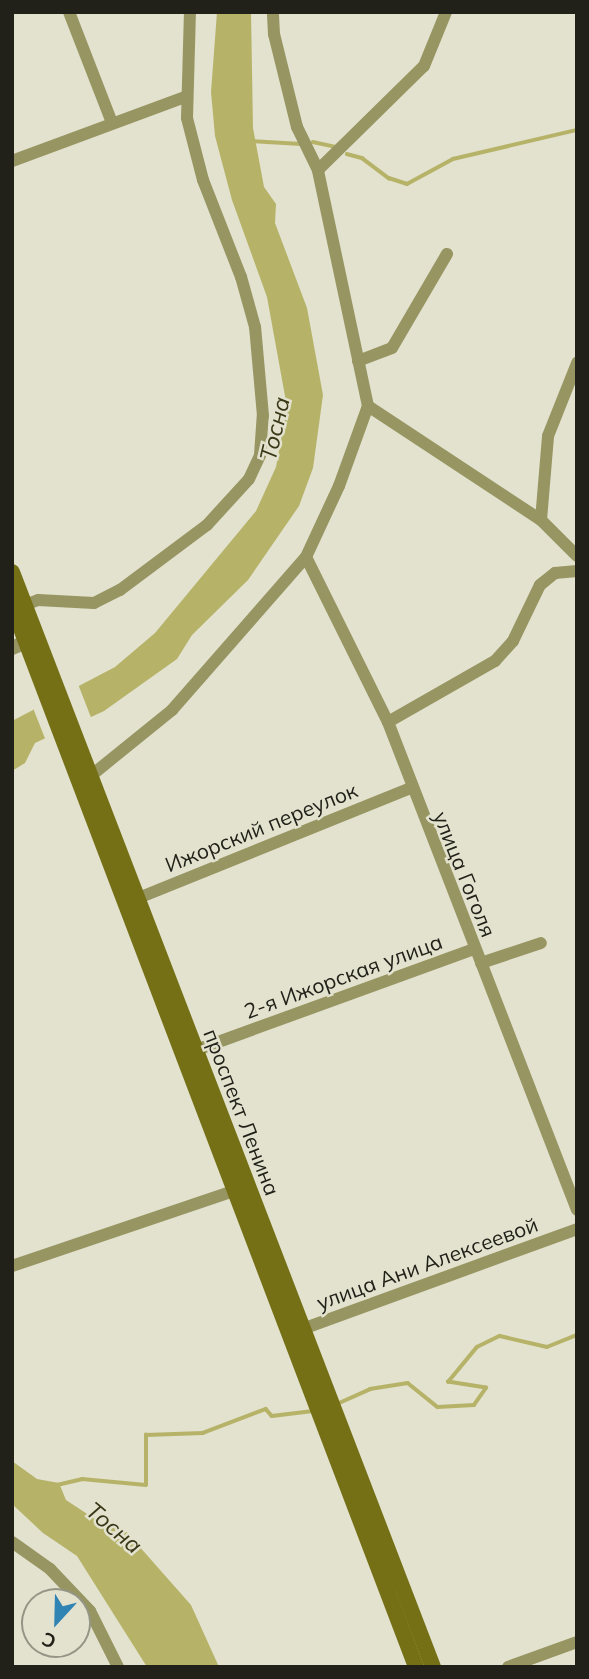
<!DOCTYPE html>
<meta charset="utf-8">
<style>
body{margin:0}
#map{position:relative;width:589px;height:1679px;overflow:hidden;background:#e2e2ce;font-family:Mulish,sans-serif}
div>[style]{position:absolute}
.water>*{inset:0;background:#b6b369}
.pier>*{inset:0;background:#e2e2ce}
.stream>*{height:3.5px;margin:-1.75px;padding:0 1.75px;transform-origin:1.75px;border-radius:1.75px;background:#b6b369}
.minor>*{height:12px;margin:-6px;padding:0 6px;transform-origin:6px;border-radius:6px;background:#979562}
.tertiary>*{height:14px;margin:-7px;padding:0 7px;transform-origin:7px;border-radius:7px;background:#979562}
.secondary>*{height:16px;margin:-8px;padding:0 8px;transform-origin:8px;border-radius:8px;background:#757016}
span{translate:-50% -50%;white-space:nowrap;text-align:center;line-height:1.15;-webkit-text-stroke:5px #e2e2ce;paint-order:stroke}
.street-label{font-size:21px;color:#212119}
.water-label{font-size:23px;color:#393716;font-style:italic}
.frame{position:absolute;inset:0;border:14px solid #212119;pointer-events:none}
.north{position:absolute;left:21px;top:1588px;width:70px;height:70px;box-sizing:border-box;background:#e2e2ce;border:2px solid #959586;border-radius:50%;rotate:202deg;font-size:19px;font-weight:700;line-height:28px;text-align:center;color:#212119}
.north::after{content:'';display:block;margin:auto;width:24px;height:32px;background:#3084b4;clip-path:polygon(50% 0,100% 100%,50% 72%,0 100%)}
</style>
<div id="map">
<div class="water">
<i style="clip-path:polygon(217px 12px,251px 12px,253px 128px,264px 187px,276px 204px,275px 223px,307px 308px,323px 395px,313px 468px,299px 506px,248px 580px,192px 635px,177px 659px,104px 711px,35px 743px,25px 763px,12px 771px,12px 721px,115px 667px,155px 633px,256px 511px,276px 467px,287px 407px,267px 297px,232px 200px,215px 136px,211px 92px)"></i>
<i style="clip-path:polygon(12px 1461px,37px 1479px,59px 1483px,66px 1500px,107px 1527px,123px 1528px,191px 1605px,219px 1667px,147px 1667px,77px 1556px,43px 1533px,12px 1504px)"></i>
</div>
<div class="pier">
<i style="clip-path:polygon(78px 684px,92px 720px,46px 741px,33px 708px)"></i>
</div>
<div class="stream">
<i style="left:251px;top:141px;width:50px;rotate:3.4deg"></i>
<i style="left:313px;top:142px;width:24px;rotate:12deg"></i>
<i style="left:347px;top:154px;width:16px;rotate:15deg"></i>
<i style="left:362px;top:158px;width:34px;rotate:37deg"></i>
<i style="left:389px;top:178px;width:19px;rotate:18deg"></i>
<i style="left:407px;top:184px;width:52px;rotate:-28.5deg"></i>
<i style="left:453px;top:159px;width:127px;rotate:-13.2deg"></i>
<i style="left:337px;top:1404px;width:36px;rotate:-24deg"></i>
<i style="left:370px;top:1389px;width:38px;rotate:-9deg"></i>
<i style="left:408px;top:1383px;width:38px;rotate:39deg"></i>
<i style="left:438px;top:1407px;width:36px;rotate:-3deg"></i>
<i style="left:474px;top:1405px;width:21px;rotate:-55deg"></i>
<i style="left:486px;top:1388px;width:38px;rotate:-171deg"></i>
<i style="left:448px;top:1382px;width:45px;rotate:-50.4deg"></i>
<i style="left:477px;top:1347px;width:25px;rotate:-26deg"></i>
<i style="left:500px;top:1336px;width:48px;rotate:13.2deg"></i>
<i style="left:547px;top:1347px;width:32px;rotate:-22deg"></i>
<i style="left:57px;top:1485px;width:26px;rotate:-13deg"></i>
<i style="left:82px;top:1479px;width:64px;rotate:5.4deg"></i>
<i style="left:146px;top:1485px;width:50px;rotate:-90deg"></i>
<i style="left:146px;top:1435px;width:57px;rotate:-2deg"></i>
<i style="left:203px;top:1433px;width:67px;rotate:-20.9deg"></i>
<i style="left:266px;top:1409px;width:9px;rotate:49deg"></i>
<i style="left:272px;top:1416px;width:41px;rotate:-7deg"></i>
</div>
<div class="minor">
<i style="left:69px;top:12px;width:119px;rotate:68.8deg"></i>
<i style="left:12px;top:161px;width:184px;rotate:-20.3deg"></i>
<i style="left:318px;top:170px;width:148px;rotate:-44.5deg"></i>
<i style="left:424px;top:66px;width:58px;rotate:-67.8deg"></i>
<i style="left:358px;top:361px;width:36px;rotate:-21deg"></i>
<i style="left:392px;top:348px;width:109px;rotate:-59.7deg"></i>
<i style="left:368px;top:406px;width:207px;rotate:33.4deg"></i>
<i style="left:541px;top:520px;width:51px;rotate:45deg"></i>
<i style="left:541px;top:520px;width:84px;rotate:-85.2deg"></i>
<i style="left:548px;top:436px;width:79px;rotate:-68.3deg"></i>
<i style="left:306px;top:557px;width:184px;rotate:63.6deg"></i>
<i style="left:388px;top:722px;width:523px;rotate:68.83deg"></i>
<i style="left:25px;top:605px;width:14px;rotate:-21deg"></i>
<i style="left:38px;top:600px;width:56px;rotate:3.1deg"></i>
<i style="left:94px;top:603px;width:29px;rotate:-27deg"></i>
<i style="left:120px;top:590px;width:109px;rotate:-36.8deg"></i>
<i style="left:207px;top:525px;width:62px;rotate:-47.6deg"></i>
<i style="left:249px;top:479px;width:26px;rotate:-65deg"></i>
<i style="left:260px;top:455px;width:39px;rotate:-86deg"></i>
<i style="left:263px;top:416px;width:89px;rotate:-95.1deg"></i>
<i style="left:255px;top:327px;width:52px;rotate:-105.6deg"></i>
<i style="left:241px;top:277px;width:104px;rotate:-111.4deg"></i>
<i style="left:203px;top:180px;width:64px;rotate:-104.5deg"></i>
<i style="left:187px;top:118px;width:106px;rotate:-88.4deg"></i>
<i style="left:388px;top:722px;width:123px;rotate:-29.7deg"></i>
<i style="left:495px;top:661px;width:27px;rotate:-48deg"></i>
<i style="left:513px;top:641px;width:62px;rotate:-64.3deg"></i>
<i style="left:540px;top:585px;width:19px;rotate:-39deg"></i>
<i style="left:555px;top:573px;width:22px;rotate:-5deg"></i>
<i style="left:93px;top:774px;width:102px;rotate:-39deg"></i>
<i style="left:172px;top:710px;width:203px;rotate:-48.8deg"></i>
<i style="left:306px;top:557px;width:78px;rotate:-65.1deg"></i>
<i style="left:339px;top:486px;width:85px;rotate:-70.1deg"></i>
<i style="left:368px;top:406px;width:241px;rotate:-102deg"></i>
<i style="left:318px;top:170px;width:48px;rotate:-116deg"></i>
<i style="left:297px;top:127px;width:96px;rotate:-103.9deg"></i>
<i style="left:274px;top:34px;width:22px;rotate:-93deg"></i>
<i style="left:131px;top:901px;width:301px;rotate:-22deg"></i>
<i style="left:481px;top:963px;width:63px;rotate:-18.4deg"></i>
<i style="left:188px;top:1053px;width:304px;rotate:-20deg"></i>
<i style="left:12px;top:1266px;width:237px;rotate:-18.7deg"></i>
<i style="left:297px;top:1331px;width:298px;rotate:-20deg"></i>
<i style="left:12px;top:1542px;width:47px;rotate:35.4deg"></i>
<i style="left:50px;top:1569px;width:58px;rotate:46.4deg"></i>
<i style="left:90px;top:1611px;width:63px;rotate:63.4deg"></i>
<i style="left:508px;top:1667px;width:73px;rotate:-19.9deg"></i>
</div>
<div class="tertiary">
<i style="left:12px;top:648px;width:24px;rotate:-24deg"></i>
</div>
<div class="secondary">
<i style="left:12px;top:572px;width:1173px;rotate:68.97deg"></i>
<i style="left:12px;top:605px;width:1136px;rotate:69.17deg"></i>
</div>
<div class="street-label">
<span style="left:261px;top:827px;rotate:-22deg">Ижорский переулок</span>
<span style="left:465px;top:874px;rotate:68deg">улица Гоголя</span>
<span style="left:343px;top:976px;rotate:-20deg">2-я Ижорская улица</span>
<span style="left:242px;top:1112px;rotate:69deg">проспект Ленина</span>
<span style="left:427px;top:1263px;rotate:-20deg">улица Ани Алексеевой</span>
</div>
<div class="water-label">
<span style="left:275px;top:429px;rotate:-77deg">Тосна</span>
<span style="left:114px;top:1528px;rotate:40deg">Тосна</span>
</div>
<div class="frame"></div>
<div class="north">С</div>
</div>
